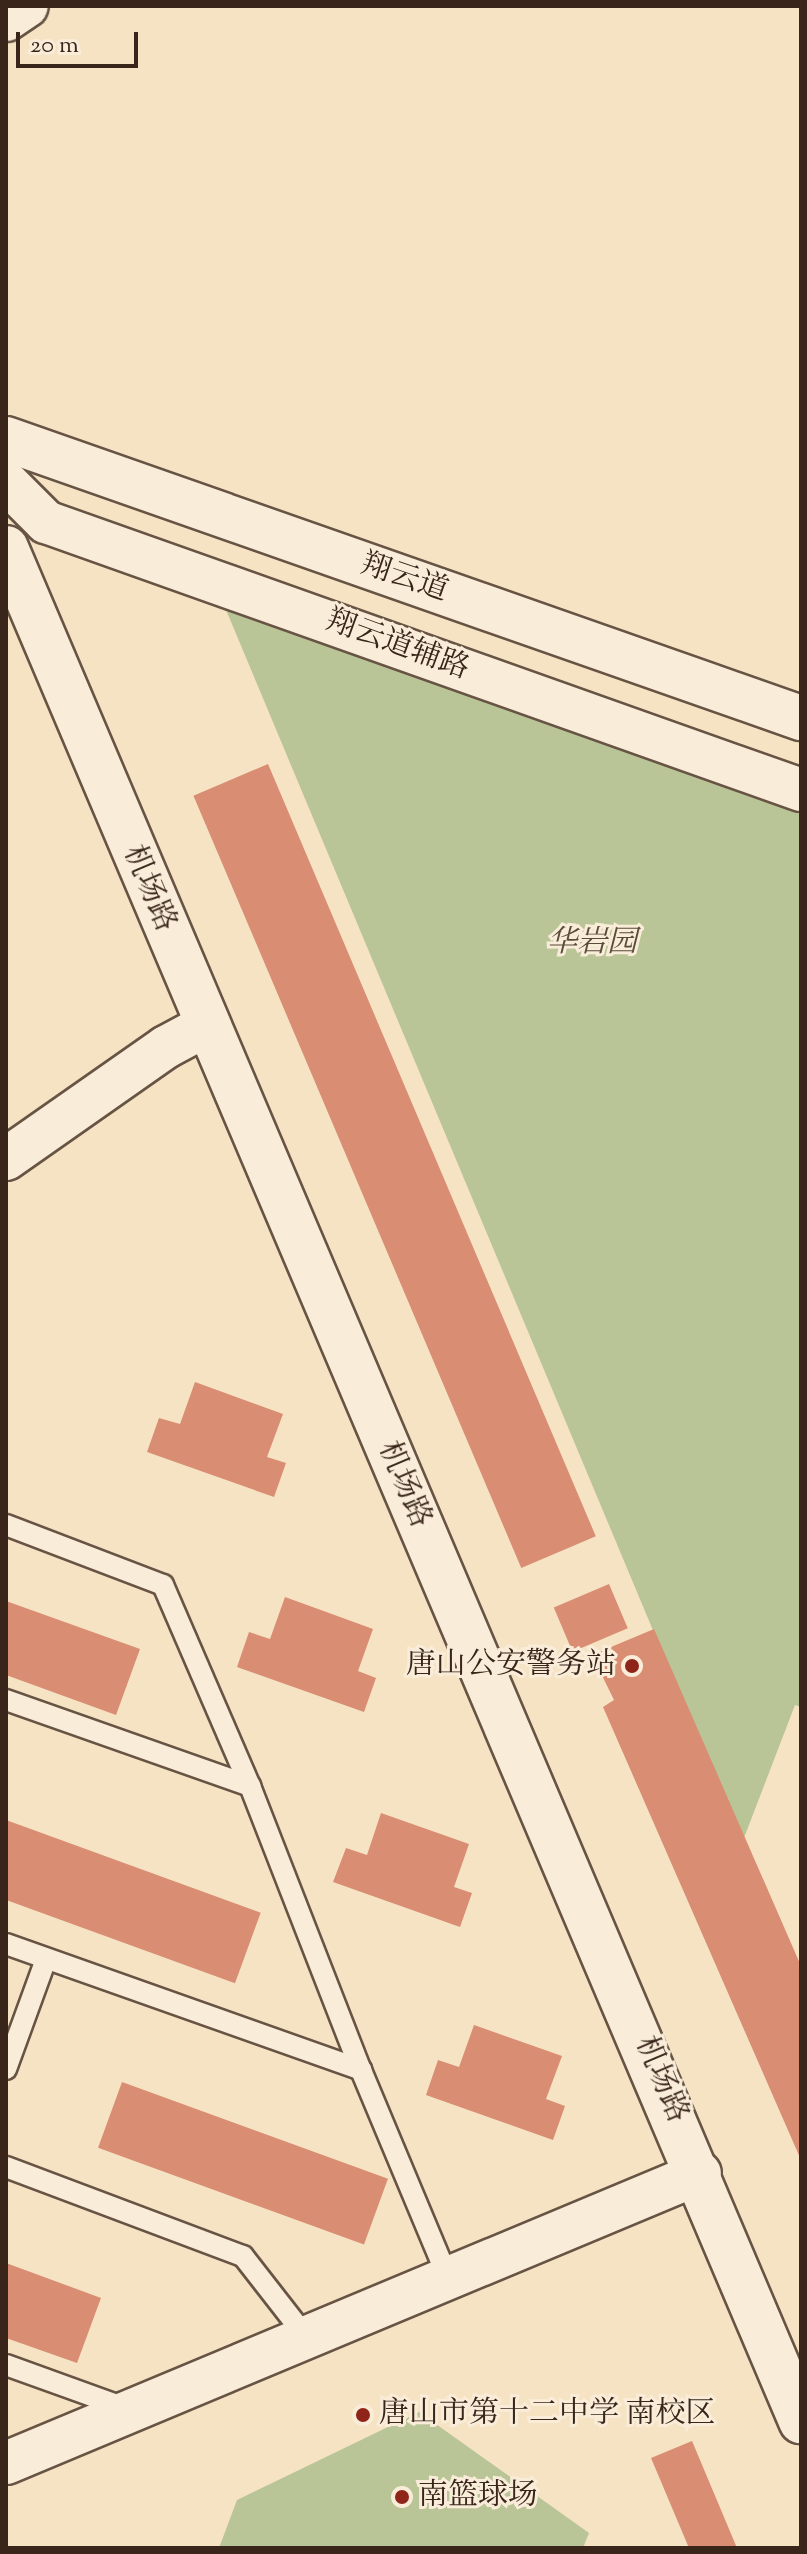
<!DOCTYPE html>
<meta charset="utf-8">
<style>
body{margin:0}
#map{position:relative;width:807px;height:2554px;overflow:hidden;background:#f6e3c4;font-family:"Sorts Mill Goudy","Noto Serif SC",serif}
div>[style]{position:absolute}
.green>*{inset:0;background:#b9c497}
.building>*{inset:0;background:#d98d72;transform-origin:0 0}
.roads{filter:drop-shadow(2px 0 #685444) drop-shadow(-2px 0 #685444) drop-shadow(0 2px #685444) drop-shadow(0 -2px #685444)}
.lane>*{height:20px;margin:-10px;padding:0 10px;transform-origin:10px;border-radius:10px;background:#f9edd9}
.street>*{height:42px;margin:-21px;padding:0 21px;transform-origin:21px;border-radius:21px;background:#f9edd9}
.secondary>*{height:44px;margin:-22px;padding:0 22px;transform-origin:22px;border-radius:22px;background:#f9edd9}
.dots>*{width:22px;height:22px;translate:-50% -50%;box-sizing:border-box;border:4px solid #f9edd9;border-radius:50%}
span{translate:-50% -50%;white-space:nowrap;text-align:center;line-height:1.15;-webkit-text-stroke:6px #f9edd9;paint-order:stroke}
.street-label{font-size:30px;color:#39251a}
.park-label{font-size:30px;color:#594d39;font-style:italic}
.poi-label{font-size:30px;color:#39251a}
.right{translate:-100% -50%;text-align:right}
.left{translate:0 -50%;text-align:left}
.frame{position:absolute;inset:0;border:8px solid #39251a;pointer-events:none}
.scale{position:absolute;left:16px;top:32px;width:122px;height:36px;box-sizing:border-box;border:4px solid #39251a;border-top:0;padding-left:10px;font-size:24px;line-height:28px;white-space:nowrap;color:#39251a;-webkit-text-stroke:6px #f9edd9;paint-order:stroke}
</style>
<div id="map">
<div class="green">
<i style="clip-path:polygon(216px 586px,801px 799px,801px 1707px,795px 1705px,742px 1843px)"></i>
<i style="clip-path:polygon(419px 2412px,589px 2533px,583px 2548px,219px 2548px,237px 2500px)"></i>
</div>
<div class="building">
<i style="left:268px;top:764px;width:839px;height:81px;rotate:67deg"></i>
<i style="clip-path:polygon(195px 1382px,283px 1414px,267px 1457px,286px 1463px,274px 1497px,147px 1452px,159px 1418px,180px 1424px)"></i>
<i style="left:609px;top:1584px;width:48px;height:60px;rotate:67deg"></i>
<i style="clip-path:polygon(285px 1597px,373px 1629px,358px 1671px,376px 1678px,364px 1712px,237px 1667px,249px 1632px,270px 1639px)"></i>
<i style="clip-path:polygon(6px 1601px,140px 1649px,116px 1715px,6px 1675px)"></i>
<i style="clip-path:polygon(654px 1629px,801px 1966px,801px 2160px,603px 1707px,614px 1700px,592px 1655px)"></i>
<i style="clip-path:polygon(381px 1813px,469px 1844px,454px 1887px,472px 1893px,460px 1927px,333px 1882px,346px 1848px,367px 1855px)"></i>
<i style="left:6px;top:1820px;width:271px;height:75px;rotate:20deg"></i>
<i style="clip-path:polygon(474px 2025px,562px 2056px,546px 2099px,565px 2106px,553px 2140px,426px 2095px,438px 2060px,459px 2067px)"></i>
<i style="left:122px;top:2082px;width:283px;height:70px;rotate:20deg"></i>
<i style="clip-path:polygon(6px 2263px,101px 2298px,77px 2363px,6px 2338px)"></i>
<i style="clip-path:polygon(692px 2441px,737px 2548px,689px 2548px,651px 2458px)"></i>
</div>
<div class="roads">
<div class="lane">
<i style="left:6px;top:1525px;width:168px;rotate:20.9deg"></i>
<i style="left:163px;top:1585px;width:219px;rotate:66.6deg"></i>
<i style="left:250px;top:1786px;width:305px;rotate:68.7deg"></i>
<i style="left:6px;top:1700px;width:259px;rotate:19.4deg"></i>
<i style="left:6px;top:1944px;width:377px;rotate:19.5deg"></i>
<i style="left:361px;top:2070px;width:225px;rotate:67.3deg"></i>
<i style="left:6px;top:2069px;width:117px;rotate:-70deg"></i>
<i style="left:6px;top:2167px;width:253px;rotate:20.6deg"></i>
<i style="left:243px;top:2256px;width:103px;rotate:52.1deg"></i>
<i style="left:6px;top:2365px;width:130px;rotate:19.8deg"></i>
</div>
<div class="street">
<i style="left:6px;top:20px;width:25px;rotate:-34deg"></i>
<i style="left:6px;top:482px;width:57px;rotate:45deg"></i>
<i style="left:46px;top:522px;width:801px;rotate:19.54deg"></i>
<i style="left:6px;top:1159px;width:195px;rotate:-35deg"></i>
<i style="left:166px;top:1047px;width:44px;rotate:-28.3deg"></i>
<i style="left:6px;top:2463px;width:752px;rotate:-22.68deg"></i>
</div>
<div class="secondary">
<i style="left:6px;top:439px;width:843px;rotate:19.34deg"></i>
<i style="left:6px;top:548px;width:2035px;rotate:67deg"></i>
</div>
</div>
<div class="dots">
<i style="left:632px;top:1666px;background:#8f2418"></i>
<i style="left:363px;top:2415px;background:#8f2418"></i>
<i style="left:402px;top:2497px;background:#8f2418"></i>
</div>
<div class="street-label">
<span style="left:404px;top:579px;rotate:19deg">翔云道</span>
<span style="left:397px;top:646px;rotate:20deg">翔云道辅路</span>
<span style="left:148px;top:889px;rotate:67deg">机场路</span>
<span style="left:403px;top:1485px;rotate:67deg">机场路</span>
<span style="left:660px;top:2080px;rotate:67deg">机场路</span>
</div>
<div class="park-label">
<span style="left:592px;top:944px">华岩园</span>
</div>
<div class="poi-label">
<span class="right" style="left:616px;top:1666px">唐山公安警务站</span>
<span class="left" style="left:379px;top:2415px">唐山市第十二中学 南校区</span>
<span class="left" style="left:418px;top:2497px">南篮球场</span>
</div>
<div class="frame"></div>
<div class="scale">20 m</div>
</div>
